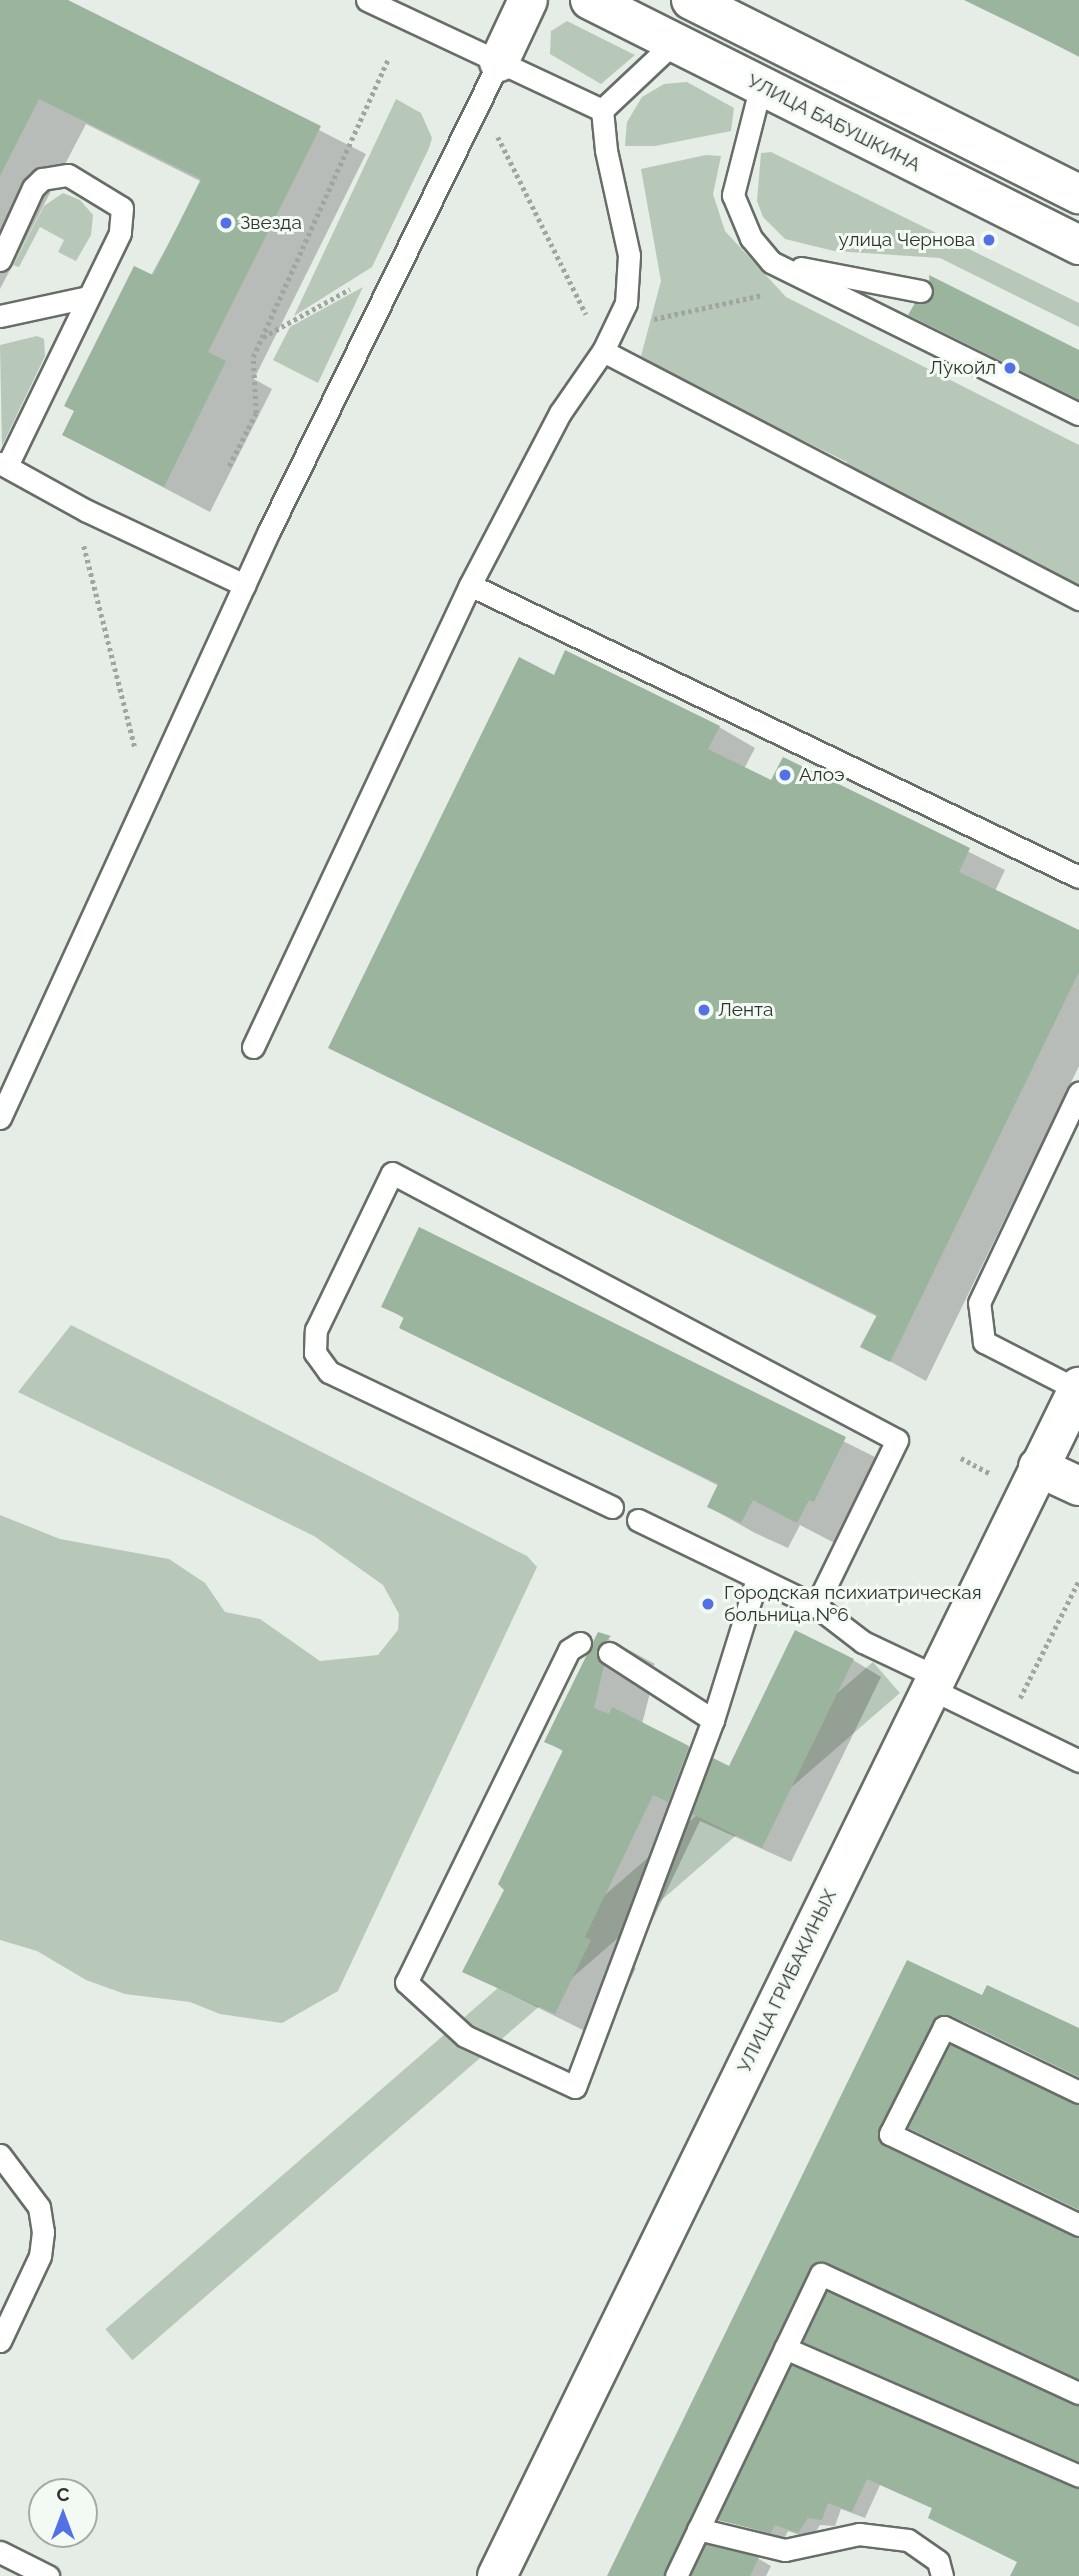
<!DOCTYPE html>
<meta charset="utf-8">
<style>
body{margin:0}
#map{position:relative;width:1079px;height:2576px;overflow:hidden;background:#e6ece6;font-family:Raleway,sans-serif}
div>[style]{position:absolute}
.green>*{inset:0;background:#b8c8b8;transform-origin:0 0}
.shadow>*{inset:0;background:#0003}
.building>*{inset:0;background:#9bb49d}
.path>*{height:4.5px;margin-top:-2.25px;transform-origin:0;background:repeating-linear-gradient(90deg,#a1a5a1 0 3.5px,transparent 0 7px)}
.roads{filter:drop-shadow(2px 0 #676d67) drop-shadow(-2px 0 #676d67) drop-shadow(0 2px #676d67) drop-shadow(0 -2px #676d67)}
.lane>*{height:21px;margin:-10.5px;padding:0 10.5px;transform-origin:10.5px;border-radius:10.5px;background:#fff}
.street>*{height:38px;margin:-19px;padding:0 19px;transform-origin:19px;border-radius:19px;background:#fff}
.secondary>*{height:38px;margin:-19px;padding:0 19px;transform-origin:19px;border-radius:19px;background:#fff}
.dots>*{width:19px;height:19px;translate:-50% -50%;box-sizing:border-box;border:4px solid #f3faf3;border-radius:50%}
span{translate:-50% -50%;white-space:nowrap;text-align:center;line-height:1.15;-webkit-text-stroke:6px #f3faf3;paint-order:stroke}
.street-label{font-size:19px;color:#313331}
.poi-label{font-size:19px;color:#313331}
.left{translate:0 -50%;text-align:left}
.right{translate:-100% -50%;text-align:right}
.north{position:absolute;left:28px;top:2478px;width:70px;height:70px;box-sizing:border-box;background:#f3faf3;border:2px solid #a5aaa5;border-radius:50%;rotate:0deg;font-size:19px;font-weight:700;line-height:28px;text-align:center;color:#313331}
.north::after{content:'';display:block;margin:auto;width:24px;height:32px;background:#5470e5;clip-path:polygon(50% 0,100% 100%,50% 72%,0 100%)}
</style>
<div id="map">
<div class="green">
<i style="clip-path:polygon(567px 21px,635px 55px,601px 84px,550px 54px,551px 31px)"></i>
<i style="clip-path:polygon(687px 82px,734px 108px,731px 131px,655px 146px,625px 146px,627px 122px,642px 97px,664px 84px)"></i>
<i style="clip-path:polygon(396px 99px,421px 113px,432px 138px,429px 148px,372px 267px,294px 316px)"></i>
<i style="clip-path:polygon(771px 152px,1079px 303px,1079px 327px,940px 258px,834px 251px,785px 239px,763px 217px,757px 201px,761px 153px)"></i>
<i style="clip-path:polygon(706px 155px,721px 156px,713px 194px,725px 231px,786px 297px,1079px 445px,1079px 585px,846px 466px,847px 462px,689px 385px,641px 356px,661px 281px,641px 169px)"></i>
<i style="clip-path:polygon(63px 193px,80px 200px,93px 215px,91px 235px,76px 261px,58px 252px,64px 240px,40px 227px,19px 267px,13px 265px,44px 206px)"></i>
<i style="clip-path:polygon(363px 287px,318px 383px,273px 360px,290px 327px)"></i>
<i style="clip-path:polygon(37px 336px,44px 339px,45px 356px,2px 446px,0 345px)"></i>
<i style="clip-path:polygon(71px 1325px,527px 1556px,537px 1567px,338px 1991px,282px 2023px,220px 2014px,190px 2002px,125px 1994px,86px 1980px,37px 1951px,0 1940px,0 1515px,60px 1539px,169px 1559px,205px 1583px,225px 1612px,260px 1619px,320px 1661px,378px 1655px,398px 1630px,399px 1614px,383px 1585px,314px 1536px,18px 1392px)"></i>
<i style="left:873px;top:1662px;width:41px;height:1017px;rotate:49deg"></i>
</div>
<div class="shadow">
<i style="clip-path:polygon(0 0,64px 0,366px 154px,254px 379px,272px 389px,210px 512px,64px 435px,202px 182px,86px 124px,0 289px)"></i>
<i style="clip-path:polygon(1002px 0,1079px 0,1079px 57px,995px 13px)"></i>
<i style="clip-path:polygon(920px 320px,1079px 352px,1079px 401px)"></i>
<i style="clip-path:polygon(555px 677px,719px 727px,755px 748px,744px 769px,772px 783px,783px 759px,1005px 870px,995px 891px,1079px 932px,1079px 1066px,926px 1381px,862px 1346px,878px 1317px,331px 1047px)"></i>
<i style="clip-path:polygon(419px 1229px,891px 1465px,844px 1548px,800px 1525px,788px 1548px,755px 1533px,709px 1507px,719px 1486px,401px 1327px,405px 1319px,383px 1306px)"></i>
<i style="clip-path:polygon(599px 1634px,655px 1664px,641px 1679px,650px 1693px,642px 1724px,730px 1768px,853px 1660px,881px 1677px,791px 1862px,700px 1821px,631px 1965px,636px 1968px,601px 2039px,464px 1971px,506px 1889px,564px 1752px,546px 1741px)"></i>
<i style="clip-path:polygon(908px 1962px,983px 1998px,1079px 2030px,1079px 2077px,964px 2021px,945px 2028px,890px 2136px,896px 2153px,1079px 2238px,1079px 2381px,834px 2267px,822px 2275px,679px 2576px,611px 2576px)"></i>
<i style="clip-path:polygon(793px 2368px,1079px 2489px,1079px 2576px,1013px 2576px,1019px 2562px,934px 2509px,880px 2485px,865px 2518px,841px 2509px,835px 2526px,820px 2525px,811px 2539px,788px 2531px,784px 2539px,720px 2519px)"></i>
<i style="clip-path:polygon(707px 2546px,759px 2559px,771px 2566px,766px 2576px,691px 2576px)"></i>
</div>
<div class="building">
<i style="clip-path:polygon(0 0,68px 0,321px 126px,208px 352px,226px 361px,164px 487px,62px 435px,74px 411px,64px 406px,134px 266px,153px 275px,201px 179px,39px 99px,0 176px)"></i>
<i style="clip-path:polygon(964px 0,1079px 0,1079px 56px)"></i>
<i style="clip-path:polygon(929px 275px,1079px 350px,1079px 399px,908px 315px,915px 303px,931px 299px)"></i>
<i style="clip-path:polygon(565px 650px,720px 726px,708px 749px,771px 780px,783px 757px,970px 848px,959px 872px,1079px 930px,1079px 972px,890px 1362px,860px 1347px,877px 1315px,328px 1048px,519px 657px,554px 675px)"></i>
<i style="clip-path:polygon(419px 1227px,846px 1437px,814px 1502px,809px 1500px,797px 1523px,753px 1500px,741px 1523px,707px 1507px,718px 1484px,399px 1328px,404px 1317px,381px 1307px)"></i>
<i style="clip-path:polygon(795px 1630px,854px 1659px,762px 1848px,692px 1814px,713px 1758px,729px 1766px)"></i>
<i style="clip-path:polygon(598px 1632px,611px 1636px,596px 1652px,604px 1665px,594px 1708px,609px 1714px,612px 1707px,689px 1746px,668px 1802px,653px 1795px,585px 1937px,591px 1940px,555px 2014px,462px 1972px,504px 1890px,498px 1884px,563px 1750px,544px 1742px)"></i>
<i style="clip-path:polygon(907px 1960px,982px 1995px,987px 1985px,1079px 2028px,1079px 2077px,950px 2015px,937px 2016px,877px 2134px,884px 2146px,1079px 2238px,1079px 2379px,826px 2262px,814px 2263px,663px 2576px,607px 2576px)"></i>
<i style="clip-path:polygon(950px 2044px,1079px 2105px,1079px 2210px,908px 2128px)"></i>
<i style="clip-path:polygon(827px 2291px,1079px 2406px,1079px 2462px,803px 2342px)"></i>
<i style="clip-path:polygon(792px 2365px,1079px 2489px,1079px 2576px,1010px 2576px,1017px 2562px,928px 2518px,932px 2508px,867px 2479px,852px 2512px,828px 2503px,822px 2520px,808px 2518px,798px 2533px,775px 2525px,771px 2533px,717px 2520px)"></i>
<i style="clip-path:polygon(706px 2544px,759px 2557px,750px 2576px,691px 2576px)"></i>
</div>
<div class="path">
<i style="left:498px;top:137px;width:198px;rotate:63.6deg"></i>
<i style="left:654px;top:319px;width:111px;rotate:-12.5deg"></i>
<i style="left:263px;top:337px;width:99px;rotate:-28.9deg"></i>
<i style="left:229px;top:466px;width:59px;rotate:-63deg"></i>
<i style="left:256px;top:413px;width:56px;rotate:-93.1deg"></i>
<i style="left:253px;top:357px;width:327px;rotate:-65.6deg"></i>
<i style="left:84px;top:546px;width:208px;rotate:75.8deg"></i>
<i style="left:961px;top:1458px;width:34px;rotate:28deg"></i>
<i style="left:1020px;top:1698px;width:132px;rotate:-63.4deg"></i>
</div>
<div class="roads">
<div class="lane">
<i style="left:367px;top:0;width:259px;rotate:25.1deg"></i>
<i style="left:761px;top:85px;width:114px;rotate:104.3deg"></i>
<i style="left:733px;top:195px;width:47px;rotate:67.3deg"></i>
<i style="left:751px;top:238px;width:31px;rotate:50deg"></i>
<i style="left:771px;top:262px;width:343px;rotate:26.3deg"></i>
<i style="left:602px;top:110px;width:98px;rotate:-43.3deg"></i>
<i style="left:0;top:260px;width:79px;rotate:-65.4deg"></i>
<i style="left:33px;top:188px;width:13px;rotate:-45deg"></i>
<i style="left:42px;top:179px;width:26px;rotate:-9deg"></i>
<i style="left:68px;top:175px;width:63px;rotate:31.4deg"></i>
<i style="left:122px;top:208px;width:25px;rotate:95deg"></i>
<i style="left:120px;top:233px;width:259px;rotate:115.9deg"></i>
<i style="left:801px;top:268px;width:122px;rotate:10.9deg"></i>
<i style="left:0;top:316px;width:90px;rotate:-12.2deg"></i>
<i style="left:603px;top:351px;width:537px;rotate:27.52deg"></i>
<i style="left:0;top:463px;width:99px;rotate:28.9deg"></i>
<i style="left:87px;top:511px;width:174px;rotate:25.2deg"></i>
<i style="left:470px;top:585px;width:675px;rotate:25.62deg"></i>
<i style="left:253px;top:1047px;width:510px;rotate:-64.84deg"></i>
<i style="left:470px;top:585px;width:194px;rotate:-62.4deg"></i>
<i style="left:560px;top:413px;width:75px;rotate:-55.3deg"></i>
<i style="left:603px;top:351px;width:53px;rotate:-64.4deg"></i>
<i style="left:626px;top:303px;width:48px;rotate:-86.4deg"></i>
<i style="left:629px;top:255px;width:107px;rotate:-102.4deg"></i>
<i style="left:606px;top:150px;width:40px;rotate:-95.7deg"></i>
<i style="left:0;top:1118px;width:646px;rotate:-65.38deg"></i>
<i style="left:269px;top:531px;width:522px;rotate:-63.88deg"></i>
<i style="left:1078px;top:1390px;width:106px;rotate:-152.9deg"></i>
<i style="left:984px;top:1342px;width:39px;rotate:-97deg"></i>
<i style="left:979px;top:1303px;width:233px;rotate:-64.6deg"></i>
<i style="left:612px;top:1507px;width:314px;rotate:-154.5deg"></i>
<i style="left:329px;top:1372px;width:24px;rotate:-126deg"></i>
<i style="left:315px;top:1353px;width:23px;rotate:-88deg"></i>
<i style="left:316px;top:1330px;width:174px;rotate:-64.2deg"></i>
<i style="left:392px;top:1173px;width:571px;rotate:27.87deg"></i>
<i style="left:897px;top:1440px;width:185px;rotate:116deg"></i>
<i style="left:638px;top:1520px;width:198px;rotate:25.8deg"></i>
<i style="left:816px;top:1606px;width:59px;rotate:37.5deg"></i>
<i style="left:863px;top:1642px;width:82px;rotate:25.3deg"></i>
<i style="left:580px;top:1643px;width:13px;rotate:148deg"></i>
<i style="left:569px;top:1650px;width:370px;rotate:116.1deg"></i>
<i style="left:406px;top:1982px;width:80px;rotate:42.5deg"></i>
<i style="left:465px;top:2036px;width:121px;rotate:24.9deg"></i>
<i style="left:575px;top:2087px;width:392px;rotate:-69.4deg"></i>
<i style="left:713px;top:1720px;width:148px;rotate:-72.7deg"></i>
<i style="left:609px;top:1653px;width:124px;rotate:32.8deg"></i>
<i style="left:931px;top:1689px;width:165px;rotate:25.9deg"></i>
<i style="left:1079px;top:2092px;width:150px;rotate:-154.3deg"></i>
<i style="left:944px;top:2027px;width:120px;rotate:116.8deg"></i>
<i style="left:890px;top:2134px;width:210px;rotate:25.7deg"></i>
<i style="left:0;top:2155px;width:65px;rotate:53.1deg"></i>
<i style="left:39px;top:2207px;width:25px;rotate:81deg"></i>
<i style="left:43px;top:2232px;width:24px;rotate:97deg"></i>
<i style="left:40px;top:2256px;width:94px;rotate:115.2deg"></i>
<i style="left:785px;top:2348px;width:321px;rotate:23.5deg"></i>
<i style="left:698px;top:2529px;width:89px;rotate:13.6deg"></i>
<i style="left:785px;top:2550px;width:76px;rotate:-12.2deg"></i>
<i style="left:859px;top:2534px;width:49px;rotate:7deg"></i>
<i style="left:908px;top:2540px;width:37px;rotate:35deg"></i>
<i style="left:938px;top:2561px;width:16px;rotate:75deg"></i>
<i style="left:0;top:2552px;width:54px;rotate:26.6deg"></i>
<i style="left:676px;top:2576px;width:335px;rotate:-64.4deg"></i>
<i style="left:821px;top:2274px;width:284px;rotate:24.8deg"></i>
</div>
<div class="street">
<i style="left:499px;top:62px;width:68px;rotate:-64.9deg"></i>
<i style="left:1038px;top:1467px;width:45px;rotate:24.9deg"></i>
</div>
<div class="secondary">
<i style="left:590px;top:0;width:547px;rotate:26.61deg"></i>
<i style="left:691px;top:0;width:434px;rotate:26.6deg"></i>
<i style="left:497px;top:2576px;width:1324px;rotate:-63.92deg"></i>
</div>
</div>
<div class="dots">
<i style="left:226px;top:223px;background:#5470e5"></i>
<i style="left:989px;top:240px;background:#5470e5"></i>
<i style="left:1010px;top:368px;background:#5470e5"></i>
<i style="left:785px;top:775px;background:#5470e5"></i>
<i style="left:704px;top:1010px;background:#5470e5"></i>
<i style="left:708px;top:1604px;background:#5470e5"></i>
</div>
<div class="street-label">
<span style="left:834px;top:123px;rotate:27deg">УЛИЦА БАБУШКИНА</span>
<span style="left:787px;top:1981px;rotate:-64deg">УЛИЦА ГРИБАКИНЫХ</span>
</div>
<div class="poi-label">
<span class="left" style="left:240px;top:223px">Звезда</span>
<span class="right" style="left:975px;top:240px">улица Чернова</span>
<span class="right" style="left:996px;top:368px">Лукойл</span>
<span class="left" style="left:799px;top:775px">Алоэ</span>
<span class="left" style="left:718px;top:1010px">Лента</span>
<span class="left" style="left:724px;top:1604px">Городская психиатрическая<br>больница №6</span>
</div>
<div class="north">С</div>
</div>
